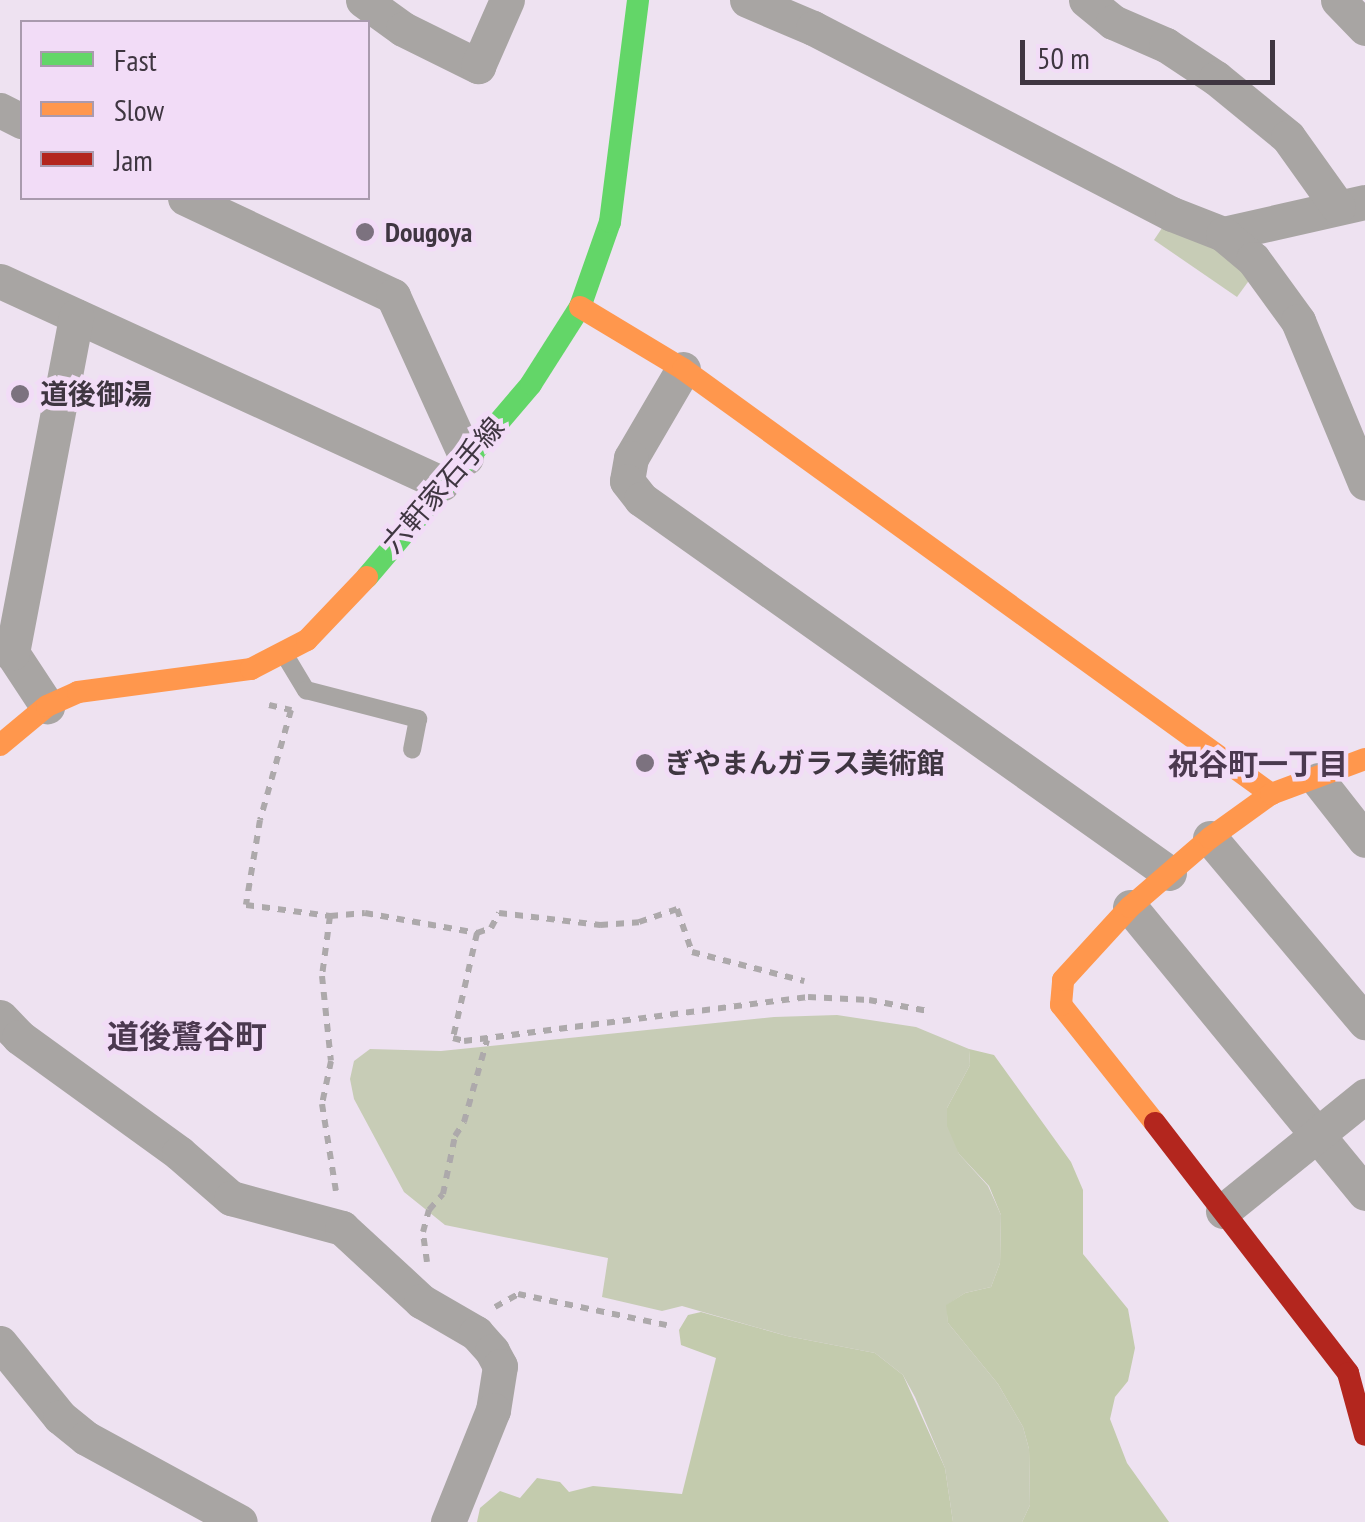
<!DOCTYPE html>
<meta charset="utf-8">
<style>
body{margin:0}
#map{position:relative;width:1365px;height:1522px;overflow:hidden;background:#eee2f1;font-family:"PT Sans Narrow","Noto Sans JP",sans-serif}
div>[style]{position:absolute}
.green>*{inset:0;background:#c7ccb6}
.forest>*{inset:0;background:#c3cbad}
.path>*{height:6px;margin-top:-3px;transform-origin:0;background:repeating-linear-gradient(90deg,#ada9ab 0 8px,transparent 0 16px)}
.lane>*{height:18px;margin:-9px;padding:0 9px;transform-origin:9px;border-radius:9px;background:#a8a5a3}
.street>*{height:35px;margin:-17.5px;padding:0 17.5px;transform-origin:17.5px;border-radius:17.5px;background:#a8a5a3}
.fast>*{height:22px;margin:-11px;padding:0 11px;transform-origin:11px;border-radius:11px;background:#63d668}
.slow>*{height:22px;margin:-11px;padding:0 11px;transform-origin:11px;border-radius:11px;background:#ff974d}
.jam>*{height:22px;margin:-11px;padding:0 11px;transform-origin:11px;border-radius:11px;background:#b3261e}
.dots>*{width:28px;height:28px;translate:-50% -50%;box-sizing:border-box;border:5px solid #f2dcf7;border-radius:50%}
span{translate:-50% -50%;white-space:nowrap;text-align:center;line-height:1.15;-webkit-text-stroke:9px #f2dcf7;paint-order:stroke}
.poi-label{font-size:28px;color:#3f3641;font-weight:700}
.left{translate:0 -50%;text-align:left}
.street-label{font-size:28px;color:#3f3641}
.neighbourhood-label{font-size:30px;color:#4b394f;font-weight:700}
.quarter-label{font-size:32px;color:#4b394f;font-weight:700}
.legend{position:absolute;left:20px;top:20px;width:350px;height:180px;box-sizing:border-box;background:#f2dcf7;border:2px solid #aa9aae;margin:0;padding:12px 18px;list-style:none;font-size:30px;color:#3f3641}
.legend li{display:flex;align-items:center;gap:20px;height:50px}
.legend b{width:50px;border:2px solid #aa9aae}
.scale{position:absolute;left:1020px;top:40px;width:255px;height:45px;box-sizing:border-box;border:5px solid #3f3641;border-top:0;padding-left:12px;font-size:30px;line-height:35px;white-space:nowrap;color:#3f3641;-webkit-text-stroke:8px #f2dcf7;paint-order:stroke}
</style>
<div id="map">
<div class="green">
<i style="clip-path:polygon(1166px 222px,1193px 230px,1253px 275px,1237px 297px,1154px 240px)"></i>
<i style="clip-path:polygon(837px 1015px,916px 1027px,969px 1049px,970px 1065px,947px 1108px,959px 1154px,988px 1186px,1001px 1215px,1000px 1263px,991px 1287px,965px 1293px,947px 1305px,948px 1323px,998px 1384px,1023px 1427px,1029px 1449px,1030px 1505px,1022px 1522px,953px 1522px,945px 1468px,915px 1397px,903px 1375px,875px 1353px,787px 1336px,682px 1306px,662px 1311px,602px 1297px,608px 1258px,445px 1225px,404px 1192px,354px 1099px,350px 1079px,354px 1061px,370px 1049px,441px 1051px,774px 1017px)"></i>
</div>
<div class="forest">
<i style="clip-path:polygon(969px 1049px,994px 1055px,1071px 1162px,1083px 1190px,1083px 1254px,1128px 1309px,1135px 1348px,1128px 1381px,1115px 1397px,1110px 1419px,1127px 1463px,1169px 1522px,1022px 1522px,1030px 1505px,1029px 1449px,1023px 1427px,998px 1384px,948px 1323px,946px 1305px,965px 1293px,991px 1287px,1000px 1263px,1001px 1215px,989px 1186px,959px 1154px,947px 1126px,947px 1108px,970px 1065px)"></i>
<i style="clip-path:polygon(701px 1312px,787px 1336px,875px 1353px,903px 1375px,945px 1468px,953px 1522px,477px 1522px,480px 1508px,500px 1491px,520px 1498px,537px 1478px,560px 1482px,569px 1492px,593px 1486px,682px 1494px,716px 1358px,681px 1345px,679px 1330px,688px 1315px)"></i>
</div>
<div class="path">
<i style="left:269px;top:705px;width:23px;rotate:13deg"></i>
<i style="left:291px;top:710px;width:114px;rotate:105.7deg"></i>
<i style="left:260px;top:820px;width:86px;rotate:99.4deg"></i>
<i style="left:246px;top:905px;width:85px;rotate:7.5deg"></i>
<i style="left:330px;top:916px;width:35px;rotate:-5deg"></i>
<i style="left:365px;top:913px;width:114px;rotate:10.1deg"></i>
<i style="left:477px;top:933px;width:15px;rotate:-20deg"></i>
<i style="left:491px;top:928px;width:17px;rotate:-62deg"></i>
<i style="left:499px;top:913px;width:102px;rotate:6.8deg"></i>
<i style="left:600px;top:925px;width:39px;rotate:-4deg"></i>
<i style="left:639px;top:922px;width:40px;rotate:-18.9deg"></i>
<i style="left:677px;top:909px;width:46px;rotate:70.8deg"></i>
<i style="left:692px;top:952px;width:116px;rotate:14.5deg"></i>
<i style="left:330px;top:916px;width:61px;rotate:97.6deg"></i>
<i style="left:322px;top:976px;width:85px;rotate:84deg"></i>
<i style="left:331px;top:1061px;width:44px;rotate:101.8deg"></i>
<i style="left:322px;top:1104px;width:88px;rotate:80.9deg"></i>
<i style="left:477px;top:933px;width:108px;rotate:102.9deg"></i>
<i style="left:453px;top:1038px;width:11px;rotate:15deg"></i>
<i style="left:464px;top:1041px;width:347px;rotate:-7.3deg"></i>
<i style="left:808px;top:997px;width:61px;rotate:2.8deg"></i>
<i style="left:869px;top:1000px;width:60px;rotate:10.6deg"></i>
<i style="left:427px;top:1262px;width:30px;rotate:-98deg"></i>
<i style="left:423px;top:1232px;width:23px;rotate:-75deg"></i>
<i style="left:429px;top:1210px;width:21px;rotate:-49deg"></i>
<i style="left:443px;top:1194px;width:59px;rotate:-78.3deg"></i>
<i style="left:455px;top:1136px;width:17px;rotate:-57deg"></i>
<i style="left:464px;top:1122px;width:85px;rotate:-74.3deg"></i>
<i style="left:495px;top:1307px;width:26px;rotate:-29deg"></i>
<i style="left:518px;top:1294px;width:152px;rotate:11.8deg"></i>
</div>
<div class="lane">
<i style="left:286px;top:657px;width:39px;rotate:59deg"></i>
<i style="left:306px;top:690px;width:116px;rotate:14.5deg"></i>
<i style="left:418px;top:719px;width:31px;rotate:101deg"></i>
</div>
<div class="street">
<i style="left:363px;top:0;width:49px;rotate:35.9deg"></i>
<i style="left:403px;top:29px;width:84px;rotate:26.3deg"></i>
<i style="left:478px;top:66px;width:72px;rotate:-66.3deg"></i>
<i style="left:747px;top:0;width:72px;rotate:23deg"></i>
<i style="left:813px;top:28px;width:404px;rotate:27.4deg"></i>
<i style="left:1172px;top:214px;width:55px;rotate:21.4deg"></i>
<i style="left:1223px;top:234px;width:146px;rotate:-12.7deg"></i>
<i style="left:1086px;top:0;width:35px;rotate:39deg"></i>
<i style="left:1113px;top:22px;width:58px;rotate:23.5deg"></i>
<i style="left:1166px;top:45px;width:60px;rotate:33.4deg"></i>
<i style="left:1216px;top:78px;width:93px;rotate:39.3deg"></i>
<i style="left:1288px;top:137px;width:86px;rotate:54.5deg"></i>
<i style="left:1338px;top:0;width:39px;rotate:46deg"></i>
<i style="left:0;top:110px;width:25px;rotate:27deg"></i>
<i style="left:185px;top:198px;width:230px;rotate:25.2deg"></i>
<i style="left:393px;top:296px;width:177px;rotate:65.6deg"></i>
<i style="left:1223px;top:234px;width:39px;rotate:40deg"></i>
<i style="left:1253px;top:259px;width:77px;rotate:54deg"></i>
<i style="left:1298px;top:321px;width:175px;rotate:67.5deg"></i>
<i style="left:0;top:281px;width:486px;rotate:24.6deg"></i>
<i style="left:683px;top:369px;width:103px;rotate:120.3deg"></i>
<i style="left:631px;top:458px;width:23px;rotate:100deg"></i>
<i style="left:627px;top:481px;width:23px;rotate:52deg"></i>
<i style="left:641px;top:499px;width:647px;rotate:35.31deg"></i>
<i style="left:0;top:647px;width:13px;rotate:27deg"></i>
<i style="left:12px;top:653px;width:64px;rotate:56.6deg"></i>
<i style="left:12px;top:653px;width:343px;rotate:-79.2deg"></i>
<i style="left:1318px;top:780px;width:76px;rotate:51.9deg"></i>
<i style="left:1210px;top:838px;width:241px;rotate:49.9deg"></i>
<i style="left:1130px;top:907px;width:370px;rotate:50.6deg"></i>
<i style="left:0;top:1017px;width:28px;rotate:46deg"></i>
<i style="left:19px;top:1037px;width:198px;rotate:35.9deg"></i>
<i style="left:179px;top:1153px;width:69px;rotate:40.9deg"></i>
<i style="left:231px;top:1198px;width:115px;rotate:15.1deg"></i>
<i style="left:342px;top:1228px;width:108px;rotate:42.7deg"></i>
<i style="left:421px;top:1301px;width:64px;rotate:30.2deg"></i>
<i style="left:476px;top:1333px;width:24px;rotate:48deg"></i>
<i style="left:492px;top:1351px;width:17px;rotate:62deg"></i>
<i style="left:500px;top:1366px;width:45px;rotate:99deg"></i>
<i style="left:493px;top:1410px;width:121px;rotate:111.9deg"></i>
<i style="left:1223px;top:1211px;width:183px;rotate:-39deg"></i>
<i style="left:0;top:1343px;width:95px;rotate:51deg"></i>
<i style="left:60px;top:1417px;width:33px;rotate:39deg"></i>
<i style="left:86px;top:1438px;width:175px;rotate:28.6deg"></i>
</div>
<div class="fast">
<i style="left:367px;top:577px;width:253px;rotate:-49.6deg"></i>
<i style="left:531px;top:384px;width:91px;rotate:-57.5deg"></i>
<i style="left:580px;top:307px;width:90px;rotate:-70.6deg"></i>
<i style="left:610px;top:222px;width:224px;rotate:-82.8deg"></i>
</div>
<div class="slow">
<i style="left:580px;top:307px;width:120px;rotate:31deg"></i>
<i style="left:683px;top:369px;width:726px;rotate:35.86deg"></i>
<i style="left:0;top:745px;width:61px;rotate:-39.7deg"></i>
<i style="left:47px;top:706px;width:34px;rotate:-24deg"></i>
<i style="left:78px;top:692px;width:175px;rotate:-7.6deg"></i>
<i style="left:251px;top:669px;width:63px;rotate:-27.4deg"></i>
<i style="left:307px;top:640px;width:87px;rotate:-46.4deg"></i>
<i style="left:1155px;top:1123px;width:151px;rotate:-128.5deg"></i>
<i style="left:1061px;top:1005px;width:25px;rotate:-85deg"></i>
<i style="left:1063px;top:980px;width:99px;rotate:-47.5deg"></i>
<i style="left:1130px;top:907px;width:106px;rotate:-40.8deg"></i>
<i style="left:1210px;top:838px;width:75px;rotate:-35.8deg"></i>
<i style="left:1271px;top:794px;width:100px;rotate:-20.4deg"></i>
</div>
<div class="jam">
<i style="left:1155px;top:1123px;width:316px;rotate:52.3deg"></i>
<i style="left:1348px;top:1373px;width:64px;rotate:74.7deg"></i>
</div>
<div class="dots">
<i style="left:365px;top:232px;background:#7c727f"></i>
<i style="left:20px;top:394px;background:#7c727f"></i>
<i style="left:645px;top:763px;background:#7c727f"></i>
</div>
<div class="poi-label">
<span class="left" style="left:385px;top:232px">Dougoya</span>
<span class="left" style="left:40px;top:394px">道後御湯</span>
<span class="left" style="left:665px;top:763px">ぎやまんガラス美術館</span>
</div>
<div class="street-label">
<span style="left:443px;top:485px;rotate:-49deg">六軒家石手線</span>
</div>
<div class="neighbourhood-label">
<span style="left:1258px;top:764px">祝谷町一丁目</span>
</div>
<div class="quarter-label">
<span style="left:187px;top:1036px">道後鷺谷町</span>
</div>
<ul class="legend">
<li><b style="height:12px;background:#63d668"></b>Fast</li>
<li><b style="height:12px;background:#ff974d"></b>Slow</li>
<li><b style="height:12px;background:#b3261e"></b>Jam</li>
</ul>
<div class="scale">50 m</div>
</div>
